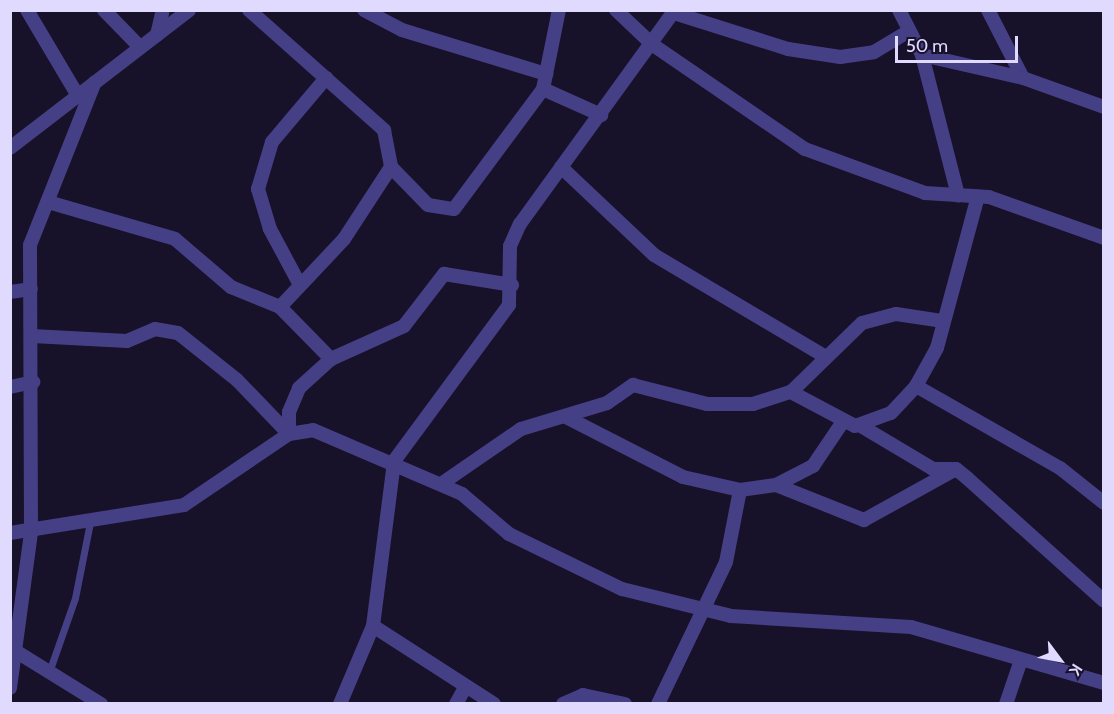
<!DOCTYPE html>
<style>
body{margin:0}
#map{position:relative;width:1114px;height:714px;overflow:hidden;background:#171129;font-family:Cabin,sans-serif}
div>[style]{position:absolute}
.lane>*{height:7px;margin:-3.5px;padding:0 3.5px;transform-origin:3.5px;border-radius:3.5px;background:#453f86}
.street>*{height:14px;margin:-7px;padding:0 7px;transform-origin:7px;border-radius:7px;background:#453f86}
span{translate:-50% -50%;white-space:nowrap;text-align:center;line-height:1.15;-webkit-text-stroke:4.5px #171129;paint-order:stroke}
.frame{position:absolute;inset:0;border:12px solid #e0dbfe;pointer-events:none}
.north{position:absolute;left:1030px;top:630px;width:60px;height:60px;-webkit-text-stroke:4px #171129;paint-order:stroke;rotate:122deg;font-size:16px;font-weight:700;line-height:24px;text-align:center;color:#e0dbfe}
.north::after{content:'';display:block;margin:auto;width:21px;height:27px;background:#e0dbfe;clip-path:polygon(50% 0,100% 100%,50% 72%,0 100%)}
.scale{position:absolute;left:895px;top:36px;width:123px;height:27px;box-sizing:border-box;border:3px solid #e0dbfe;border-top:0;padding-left:8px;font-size:18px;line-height:21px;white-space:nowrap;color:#e0dbfe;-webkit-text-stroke:4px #171129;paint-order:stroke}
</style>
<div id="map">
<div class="lane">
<i style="left:49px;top:672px;width:78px;rotate:-70.6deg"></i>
<i style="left:75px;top:598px;width:77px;rotate:-78.8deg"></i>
</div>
<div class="street">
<i style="left:27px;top:10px;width:100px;rotate:59.3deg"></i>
<i style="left:104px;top:10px;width:52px;rotate:45.8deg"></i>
<i style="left:249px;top:10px;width:181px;rotate:41.6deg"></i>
<i style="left:384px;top:130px;width:38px;rotate:79deg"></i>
<i style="left:391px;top:167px;width:53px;rotate:45.8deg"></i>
<i style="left:428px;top:205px;width:26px;rotate:9deg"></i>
<i style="left:454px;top:209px;width:149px;rotate:-53.4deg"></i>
<i style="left:543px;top:89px;width:81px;rotate:-78.6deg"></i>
<i style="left:364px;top:10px;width:43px;rotate:27.8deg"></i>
<i style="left:402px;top:30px;width:151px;rotate:17deg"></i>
<i style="left:616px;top:10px;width:51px;rotate:43.4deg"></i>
<i style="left:653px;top:45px;width:184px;rotate:34.4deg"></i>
<i style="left:805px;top:149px;width:128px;rotate:20.1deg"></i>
<i style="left:925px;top:193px;width:64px;rotate:3.6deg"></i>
<i style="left:989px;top:197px;width:122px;rotate:19.6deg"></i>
<i style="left:899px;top:10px;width:51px;rotate:62.9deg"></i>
<i style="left:922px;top:55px;width:145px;rotate:75.6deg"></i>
<i style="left:988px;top:10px;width:76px;rotate:62.8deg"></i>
<i style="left:674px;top:13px;width:120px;rotate:17.5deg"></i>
<i style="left:788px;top:49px;width:53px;rotate:8.7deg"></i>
<i style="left:840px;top:57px;width:34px;rotate:-8deg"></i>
<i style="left:874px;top:52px;width:39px;rotate:-31deg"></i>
<i style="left:157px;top:35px;width:26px;rotate:-77deg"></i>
<i style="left:922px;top:55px;width:104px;rotate:12.8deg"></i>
<i style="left:1023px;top:78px;width:86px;rotate:19.7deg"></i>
<i style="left:543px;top:89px;width:64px;rotate:24.1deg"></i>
<i style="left:10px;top:148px;width:226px;rotate:-37.6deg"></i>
<i style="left:561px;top:167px;width:128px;rotate:43.4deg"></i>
<i style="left:654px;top:255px;width:198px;rotate:30.7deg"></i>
<i style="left:48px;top:202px;width:132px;rotate:16.2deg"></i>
<i style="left:175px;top:239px;width:74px;rotate:40.6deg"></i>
<i style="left:231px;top:287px;width:53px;rotate:22.2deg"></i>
<i style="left:280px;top:307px;width:73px;rotate:45.6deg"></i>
<i style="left:300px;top:285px;width:64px;rotate:-118.2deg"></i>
<i style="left:270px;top:229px;width:42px;rotate:-106.7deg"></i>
<i style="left:258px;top:189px;width:49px;rotate:-73.4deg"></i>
<i style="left:272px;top:142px;width:84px;rotate:-49.8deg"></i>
<i style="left:10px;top:292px;width:21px;rotate:-8deg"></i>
<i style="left:280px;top:307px;width:93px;rotate:-46.7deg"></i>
<i style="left:344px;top:239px;width:86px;rotate:-56.9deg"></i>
<i style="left:32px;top:336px;width:95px;rotate:3deg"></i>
<i style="left:127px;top:341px;width:30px;rotate:-23deg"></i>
<i style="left:155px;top:329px;width:23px;rotate:10deg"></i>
<i style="left:178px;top:333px;width:75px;rotate:38.5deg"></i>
<i style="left:237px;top:380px;width:75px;rotate:46.1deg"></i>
<i style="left:916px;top:386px;width:166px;rotate:29.7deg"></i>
<i style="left:1060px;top:468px;width:56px;rotate:38.5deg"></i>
<i style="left:10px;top:387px;width:24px;rotate:-12deg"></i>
<i style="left:791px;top:392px;width:72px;rotate:28deg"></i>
<i style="left:855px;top:426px;width:38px;rotate:-20deg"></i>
<i style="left:891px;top:413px;width:37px;rotate:-47deg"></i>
<i style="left:916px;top:386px;width:43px;rotate:-61.1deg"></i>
<i style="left:937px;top:348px;width:157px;rotate:-74.9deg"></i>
<i style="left:566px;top:417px;width:131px;rotate:27.1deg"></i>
<i style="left:683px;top:477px;width:58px;rotate:12.8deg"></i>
<i style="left:740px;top:490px;width:36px;rotate:-8deg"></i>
<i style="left:776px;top:485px;width:42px;rotate:-27.2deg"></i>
<i style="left:813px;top:466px;width:55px;rotate:-56deg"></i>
<i style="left:861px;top:426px;width:84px;rotate:30.8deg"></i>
<i style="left:933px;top:469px;width:23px"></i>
<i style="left:956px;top:469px;width:14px;rotate:39deg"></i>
<i style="left:967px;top:478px;width:184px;rotate:41.9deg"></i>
<i style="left:289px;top:434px;width:22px;rotate:-90deg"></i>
<i style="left:289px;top:412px;width:26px;rotate:-67deg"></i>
<i style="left:299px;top:388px;width:43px;rotate:-42.2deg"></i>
<i style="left:331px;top:359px;width:80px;rotate:-24.3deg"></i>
<i style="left:404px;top:326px;width:66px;rotate:-52.4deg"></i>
<i style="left:444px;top:274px;width:69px;rotate:9.2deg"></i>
<i style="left:441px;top:484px;width:97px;rotate:-34.5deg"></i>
<i style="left:521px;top:429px;width:90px;rotate:-16.8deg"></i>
<i style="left:607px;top:403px;width:32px;rotate:-35deg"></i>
<i style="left:633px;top:385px;width:76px;rotate:14.4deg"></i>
<i style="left:707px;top:404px;width:46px"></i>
<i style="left:753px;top:404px;width:40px;rotate:-18deg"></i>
<i style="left:791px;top:392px;width:99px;rotate:-44.2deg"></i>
<i style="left:862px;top:323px;width:35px;rotate:-15deg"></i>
<i style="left:896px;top:314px;width:48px;rotate:8.5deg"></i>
<i style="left:776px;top:485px;width:95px;rotate:21.7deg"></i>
<i style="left:864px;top:520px;width:105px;rotate:-29deg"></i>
<i style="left:10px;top:533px;width:176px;rotate:-9.1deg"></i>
<i style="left:184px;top:505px;width:127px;rotate:-34.1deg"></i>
<i style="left:289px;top:434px;width:24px;rotate:-9deg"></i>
<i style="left:313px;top:430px;width:162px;rotate:23.2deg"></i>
<i style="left:462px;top:494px;width:62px;rotate:40.4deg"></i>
<i style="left:509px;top:534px;width:126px;rotate:26deg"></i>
<i style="left:622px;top:589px;width:112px;rotate:13.9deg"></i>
<i style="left:731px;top:616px;width:180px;rotate:3.5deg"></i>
<i style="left:911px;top:627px;width:201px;rotate:16.2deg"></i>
<i style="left:373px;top:626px;width:144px;rotate:32.8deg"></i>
<i style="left:17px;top:652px;width:99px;rotate:31.8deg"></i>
<i style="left:10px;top:688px;width:157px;rotate:-82.3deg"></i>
<i style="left:31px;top:532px;width:287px;rotate:-90.2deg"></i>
<i style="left:30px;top:245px;width:175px;rotate:-68.3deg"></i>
<i style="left:340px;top:704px;width:85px;rotate:-67.1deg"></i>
<i style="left:373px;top:626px;width:166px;rotate:-82.7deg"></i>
<i style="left:394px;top:461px;width:194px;rotate:-53.6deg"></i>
<i style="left:509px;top:305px;width:59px;rotate:-89deg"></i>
<i style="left:510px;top:246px;width:24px;rotate:-66deg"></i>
<i style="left:520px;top:224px;width:264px;rotate:-54.1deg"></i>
<i style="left:456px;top:704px;width:18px;rotate:-61deg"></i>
<i style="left:563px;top:704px;width:22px;rotate:-24deg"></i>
<i style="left:583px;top:695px;width:43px;rotate:12.1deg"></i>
<i style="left:658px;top:704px;width:157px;rotate:-64.4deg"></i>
<i style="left:726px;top:562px;width:73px;rotate:-79deg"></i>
<i style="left:1006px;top:704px;width:46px;rotate:-71.2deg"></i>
</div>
<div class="frame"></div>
<div class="north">K</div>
<div class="scale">50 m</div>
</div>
